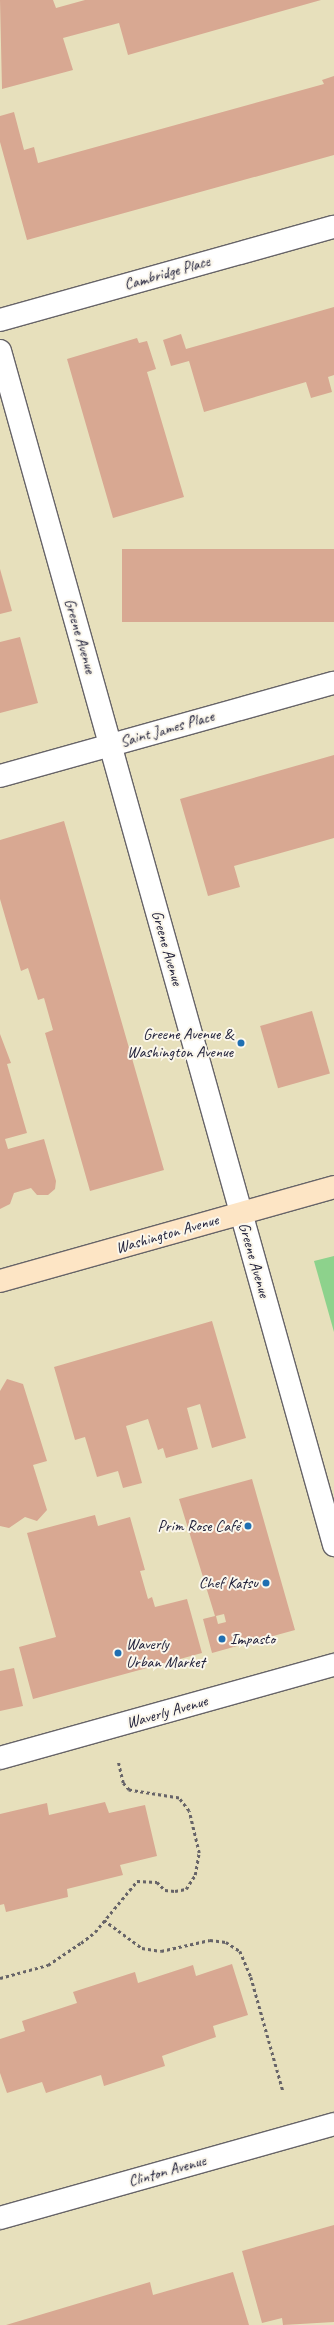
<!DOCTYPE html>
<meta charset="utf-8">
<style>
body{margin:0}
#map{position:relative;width:334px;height:2325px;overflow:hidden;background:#e7e0bc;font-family:Caveat,sans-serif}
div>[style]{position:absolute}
.green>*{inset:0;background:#8dd28c}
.building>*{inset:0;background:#d8a892;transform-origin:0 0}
.path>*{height:2.5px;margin-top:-1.25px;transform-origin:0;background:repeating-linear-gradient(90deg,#676468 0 3px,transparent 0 6px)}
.roads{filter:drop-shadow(1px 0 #676468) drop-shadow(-1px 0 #676468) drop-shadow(0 1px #676468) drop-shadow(0 -1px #676468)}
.street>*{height:22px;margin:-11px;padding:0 11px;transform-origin:11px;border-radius:11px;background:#fff}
.secondary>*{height:22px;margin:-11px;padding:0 11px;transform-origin:11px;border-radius:11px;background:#fde5c5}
.dots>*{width:11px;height:11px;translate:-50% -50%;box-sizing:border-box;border:2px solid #fbf7ec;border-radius:50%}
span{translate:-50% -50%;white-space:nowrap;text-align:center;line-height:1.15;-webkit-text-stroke:4px #fbf7ec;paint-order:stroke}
.street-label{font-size:16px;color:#22223b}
.poi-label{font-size:16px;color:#22223b}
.right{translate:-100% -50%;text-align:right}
.left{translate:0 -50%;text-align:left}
</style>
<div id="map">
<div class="green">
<i style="clip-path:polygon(334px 1256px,334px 1332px,314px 1261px)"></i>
</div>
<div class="building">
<i style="clip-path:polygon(0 0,53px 0,56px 8px,85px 0,321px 0,128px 55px,119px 23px,63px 38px,73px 70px,2px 89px)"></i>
<i style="clip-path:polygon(334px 76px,334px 155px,27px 240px,0 142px,0 116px,14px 112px,24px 150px,34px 147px,38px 163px,324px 84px,322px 80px)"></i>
<i style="clip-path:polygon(334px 307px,334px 375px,328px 377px,332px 392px,311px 398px,306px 382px,204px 412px,189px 361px,171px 366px,163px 340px,181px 334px,186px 349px)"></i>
<i style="clip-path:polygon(137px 338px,139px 343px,147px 341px,156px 369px,147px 372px,184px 497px,113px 518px,67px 359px)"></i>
<i style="left:334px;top:549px;width:73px;height:212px;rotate:90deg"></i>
<i style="clip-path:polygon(0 569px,12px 611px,0 614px)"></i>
<i style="clip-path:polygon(20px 637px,38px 703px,0 713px,0 642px)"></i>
<i style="clip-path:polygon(334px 755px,334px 838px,234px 866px,240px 887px,208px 896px,180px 799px)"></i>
<i style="clip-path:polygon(64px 821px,164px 1170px,90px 1191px,45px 1033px,53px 1030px,44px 998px,38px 1000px,28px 968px,21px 971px,0 899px,0 840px)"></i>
<i style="left:312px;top:1011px;width:65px;height:54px;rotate:74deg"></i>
<i style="clip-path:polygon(0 1034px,11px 1063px,7px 1064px,27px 1133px,5px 1139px,8px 1149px,44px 1139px,56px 1181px,55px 1189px,48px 1195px,37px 1195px,31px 1188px,14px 1193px,10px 1204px,0 1209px)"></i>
<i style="clip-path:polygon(212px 1321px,246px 1438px,212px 1448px,200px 1404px,187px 1408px,198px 1449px,166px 1458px,163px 1448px,158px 1450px,148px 1419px,126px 1426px,142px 1483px,123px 1488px,118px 1471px,97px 1477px,85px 1437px,75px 1440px,54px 1367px)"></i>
<i style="clip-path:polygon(7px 1379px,23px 1384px,47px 1461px,33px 1465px,47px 1510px,37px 1521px,25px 1517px,9px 1528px,0 1526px,0 1391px)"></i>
<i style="clip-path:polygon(evenodd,252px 1479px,295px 1630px,212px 1653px,203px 1619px,215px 1616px,179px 1499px,252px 1479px,224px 1614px,226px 1622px,218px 1624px,216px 1616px,224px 1614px)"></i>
<i style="clip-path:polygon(95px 1515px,98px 1526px,130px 1517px,145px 1570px,140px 1571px,148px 1599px,152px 1597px,155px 1607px,187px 1599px,202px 1653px,33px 1699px,19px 1647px,56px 1637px,27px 1533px)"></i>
<i style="clip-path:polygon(14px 1668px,23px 1706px,0 1711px,0 1671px)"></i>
<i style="clip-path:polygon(105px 1802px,109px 1813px,145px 1805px,157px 1856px,120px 1865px,123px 1875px,67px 1889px,68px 1897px,6px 1912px,4px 1904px,0 1905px,0 1814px,47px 1803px,49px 1815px)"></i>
<i style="clip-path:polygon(232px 1964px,248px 2015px,213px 2026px,216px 2037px,162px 2056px,165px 2066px,104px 2086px,101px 2075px,46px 2093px,42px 2082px,7px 2093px,0 2073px,0 2039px,25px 2031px,22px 2021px,77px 2003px,73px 1992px,135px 1972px,138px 1983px,193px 1965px,196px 1976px)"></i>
<i style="clip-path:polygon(334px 2225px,334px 2322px,283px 2325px,282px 2318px,262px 2323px,242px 2251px)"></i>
<i style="clip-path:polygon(233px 2272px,249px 2325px,6px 2325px,150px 2282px,153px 2295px)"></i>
</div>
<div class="path">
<i style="left:104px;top:1920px;width:47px;rotate:36.4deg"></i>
<i style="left:142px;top:1948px;width:19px;rotate:9deg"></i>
<i style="left:161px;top:1951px;width:50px;rotate:-12.7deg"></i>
<i style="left:210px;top:1940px;width:16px;rotate:7deg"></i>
<i style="left:226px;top:1942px;width:17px;rotate:33deg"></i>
<i style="left:240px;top:1951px;width:28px;rotate:67deg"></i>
<i style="left:251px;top:1977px;width:118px;rotate:74.3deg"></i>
<i style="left:0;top:1978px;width:50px;rotate:-15.2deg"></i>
<i style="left:48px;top:1965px;width:40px;rotate:-34deg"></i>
<i style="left:81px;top:1943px;width:18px;rotate:-38deg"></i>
<i style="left:95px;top:1932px;width:66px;rotate:-50.5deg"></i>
<i style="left:137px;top:1881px;width:20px;rotate:3deg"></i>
<i style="left:157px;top:1882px;width:11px;rotate:45deg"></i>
<i style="left:165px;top:1890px;width:10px;rotate:6deg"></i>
<i style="left:175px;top:1891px;width:11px;rotate:-10deg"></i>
<i style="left:186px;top:1889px;width:17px;rotate:-57deg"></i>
<i style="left:195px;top:1875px;width:22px;rotate:-80deg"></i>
<i style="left:199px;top:1853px;width:43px;rotate:-103.4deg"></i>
<i style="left:189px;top:1811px;width:16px;rotate:-128deg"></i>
<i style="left:179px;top:1798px;width:51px;rotate:-170.9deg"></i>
<i style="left:129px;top:1790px;width:9px;rotate:-131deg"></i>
<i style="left:123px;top:1783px;width:22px;rotate:-103deg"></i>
</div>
<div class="roads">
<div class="street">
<i style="left:0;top:320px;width:347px;rotate:-15.6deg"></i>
<i style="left:0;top:351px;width:1240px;rotate:74.37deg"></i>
<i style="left:0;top:776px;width:347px;rotate:-15.6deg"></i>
<i style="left:0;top:1758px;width:347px;rotate:-15.6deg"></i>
<i style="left:0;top:2218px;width:347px;rotate:-15.7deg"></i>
</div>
<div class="secondary">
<i style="left:0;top:1281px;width:347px;rotate:-15.7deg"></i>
</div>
</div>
<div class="dots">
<i style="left:241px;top:1043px;background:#1f6fb2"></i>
<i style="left:248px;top:1526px;background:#1f6fb2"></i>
<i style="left:266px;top:1583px;background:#1f6fb2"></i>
<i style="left:222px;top:1639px;background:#1f6fb2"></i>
<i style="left:118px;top:1653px;background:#1f6fb2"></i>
</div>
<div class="street-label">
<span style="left:167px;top:273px;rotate:-16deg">Cambridge Place</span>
<span style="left:80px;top:636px;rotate:74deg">Greene Avenue</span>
<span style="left:167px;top:729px;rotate:-16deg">Saint James Place</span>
<span style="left:167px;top:948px;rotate:74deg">Greene Avenue</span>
<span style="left:167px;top:1234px;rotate:-16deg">Washington Avenue</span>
<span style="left:254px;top:1260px;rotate:74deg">Greene Avenue</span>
<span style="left:167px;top:1712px;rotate:-16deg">Waverly Avenue</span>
<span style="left:167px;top:2171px;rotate:-16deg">Clinton Avenue</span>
</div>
<div class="poi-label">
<span class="right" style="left:233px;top:1043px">Greene Avenue &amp;<br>Washington Avenue</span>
<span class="right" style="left:240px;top:1526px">Prim Rose Café</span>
<span class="right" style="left:258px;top:1583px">Chef Katsu</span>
<span class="left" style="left:230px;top:1639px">Impasto</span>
<span class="left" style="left:126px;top:1653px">Waverly<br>Urban Market</span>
</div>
</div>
